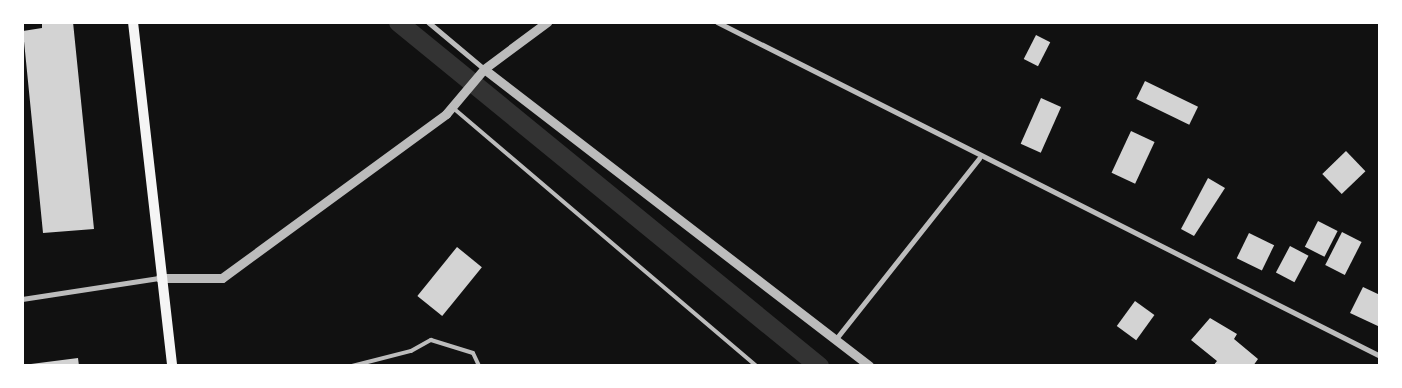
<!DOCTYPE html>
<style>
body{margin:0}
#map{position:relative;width:1402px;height:388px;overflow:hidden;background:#111;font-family:"Work Sans",sans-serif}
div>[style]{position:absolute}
.canal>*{height:19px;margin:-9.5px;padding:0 9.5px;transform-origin:9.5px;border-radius:9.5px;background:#333}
.building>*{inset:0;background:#d3d3d3;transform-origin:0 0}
.service>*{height:4px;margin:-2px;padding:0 2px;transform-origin:2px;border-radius:2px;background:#bcbcbc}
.minor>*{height:5px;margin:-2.5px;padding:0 2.5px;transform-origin:2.5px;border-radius:2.5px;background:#bcbcbc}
.tertiary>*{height:9px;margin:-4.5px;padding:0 4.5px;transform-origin:4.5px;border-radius:4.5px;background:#bcbcbc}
.secondary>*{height:10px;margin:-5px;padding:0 5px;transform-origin:5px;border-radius:5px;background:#f5f5f5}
span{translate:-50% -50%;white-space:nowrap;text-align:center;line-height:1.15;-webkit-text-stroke:4px #fff;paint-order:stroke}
.frame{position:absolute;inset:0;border:24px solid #fff;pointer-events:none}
</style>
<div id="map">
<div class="canal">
<i style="left:398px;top:22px;width:544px;rotate:39.25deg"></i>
</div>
<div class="building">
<i style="clip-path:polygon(42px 22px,73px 22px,94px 229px,43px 233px,23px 31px,42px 28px)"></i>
<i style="left:1036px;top:35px;width:16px;height:27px;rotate:27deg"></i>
<i style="left:1145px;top:81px;width:59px;height:20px;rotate:26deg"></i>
<i style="left:1041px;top:98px;width:22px;height:50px;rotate:24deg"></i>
<i style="left:1131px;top:131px;width:26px;height:46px;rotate:25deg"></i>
<i style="left:1346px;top:151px;width:28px;height:33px;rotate:46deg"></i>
<i style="clip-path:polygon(1208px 178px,1225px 188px,1194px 236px,1181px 229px)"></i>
<i style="left:1318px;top:221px;width:22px;height:29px;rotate:27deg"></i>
<i style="left:1342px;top:232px;width:22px;height:37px;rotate:27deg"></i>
<i style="left:1249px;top:233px;width:28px;height:28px;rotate:26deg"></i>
<i style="left:1290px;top:246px;width:21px;height:30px;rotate:28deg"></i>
<i style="left:457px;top:247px;width:32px;height:63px;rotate:39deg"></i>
<i style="clip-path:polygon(1363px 287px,1380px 295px,1380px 327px,1350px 313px)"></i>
<i style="left:1135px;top:301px;width:24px;height:31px;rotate:36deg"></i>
<i style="clip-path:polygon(1210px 318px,1237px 334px,1234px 339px,1258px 359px,1253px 366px,1213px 366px,1217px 361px,1191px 340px)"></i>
<i style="clip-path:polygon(78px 358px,79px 366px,31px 366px,31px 364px)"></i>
</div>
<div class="service">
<i style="left:452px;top:107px;width:399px;rotate:40.4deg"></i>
<i style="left:352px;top:366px;width:61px;rotate:-14.3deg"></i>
<i style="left:411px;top:351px;width:23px;rotate:-29deg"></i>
<i style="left:431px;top:340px;width:44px;rotate:17.2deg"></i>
<i style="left:473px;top:353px;width:14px;rotate:65deg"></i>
</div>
<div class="minor">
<i style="left:428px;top:22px;width:73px;rotate:40deg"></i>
<i style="left:717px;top:22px;width:742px;rotate:26.74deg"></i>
<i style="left:22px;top:299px;width:140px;rotate:-8.7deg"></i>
<i style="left:835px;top:340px;width:232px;rotate:-51.6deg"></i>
</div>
<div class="tertiary">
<i style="left:484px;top:69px;width:486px;rotate:37.6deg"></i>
<i style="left:160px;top:278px;width:62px"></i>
<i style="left:222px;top:278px;width:278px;rotate:-36.2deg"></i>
<i style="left:446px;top:114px;width:59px;rotate:-49.8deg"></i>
<i style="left:484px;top:69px;width:79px;rotate:-36.7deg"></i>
</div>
<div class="secondary">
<i style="left:133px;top:22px;width:346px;rotate:83.5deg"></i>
</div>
<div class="frame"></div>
</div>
